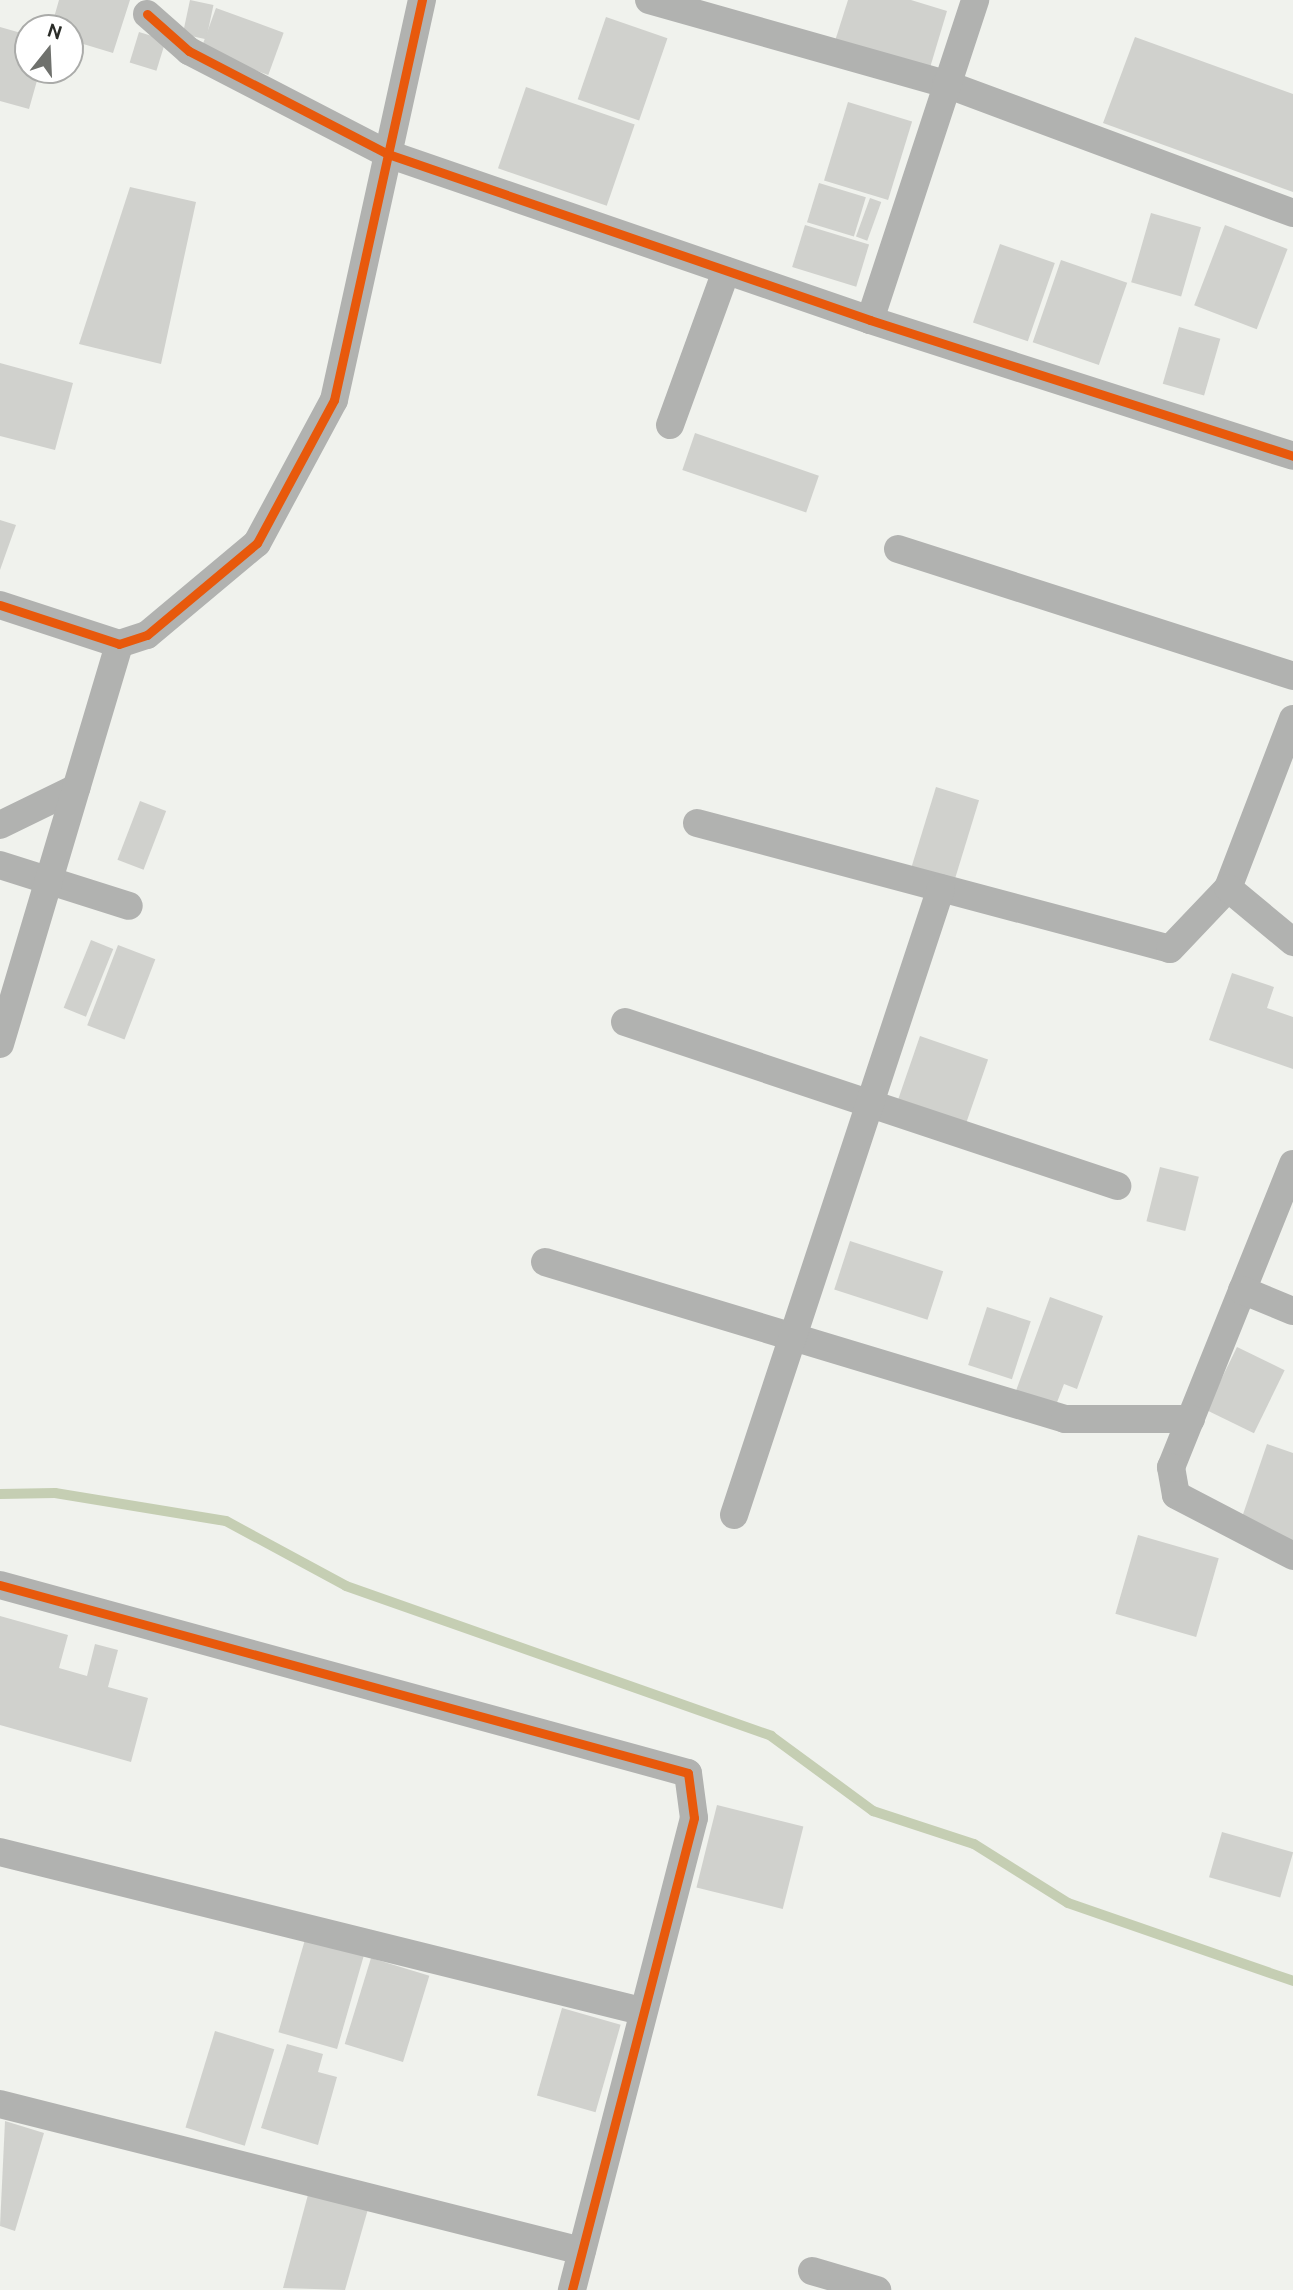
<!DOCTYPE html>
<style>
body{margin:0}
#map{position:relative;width:1293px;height:2290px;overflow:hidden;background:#f0f2ed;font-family:Ubuntu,sans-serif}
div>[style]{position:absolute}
.stream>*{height:10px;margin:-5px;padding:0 5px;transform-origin:5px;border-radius:5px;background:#c5ceb3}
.building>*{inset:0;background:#d0d1cd;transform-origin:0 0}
.minor>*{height:28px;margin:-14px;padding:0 14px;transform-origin:14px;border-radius:14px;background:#b1b2b0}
.cycleway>*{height:9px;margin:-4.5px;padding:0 4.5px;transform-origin:4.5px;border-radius:4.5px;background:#e8590c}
span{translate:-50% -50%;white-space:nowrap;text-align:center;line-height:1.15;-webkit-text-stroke:5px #fff;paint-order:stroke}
.north{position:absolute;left:14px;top:14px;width:70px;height:70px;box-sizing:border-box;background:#fff;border:2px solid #aaaba9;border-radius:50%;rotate:18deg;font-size:19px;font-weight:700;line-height:28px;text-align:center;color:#2a2c28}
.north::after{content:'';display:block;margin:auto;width:24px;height:32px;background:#6f716d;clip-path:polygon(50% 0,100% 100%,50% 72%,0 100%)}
</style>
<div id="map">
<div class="stream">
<i style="left:0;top:1494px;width:55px;rotate:-1deg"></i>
<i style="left:55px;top:1493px;width:173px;rotate:9.3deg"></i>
<i style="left:226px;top:1521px;width:136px;rotate:28.4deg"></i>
<i style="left:346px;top:1586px;width:451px;rotate:19.4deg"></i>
<i style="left:771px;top:1736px;width:127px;rotate:36.3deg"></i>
<i style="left:873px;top:1811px;width:106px;rotate:18.1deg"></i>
<i style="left:974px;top:1844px;width:111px;rotate:32.1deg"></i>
<i style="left:1068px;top:1903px;width:238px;rotate:19.1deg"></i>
</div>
<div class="building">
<i style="clip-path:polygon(59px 0,130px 0,113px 53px,70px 40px,70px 28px,51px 28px)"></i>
<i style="left:190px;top:0;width:24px;height:35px;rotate:12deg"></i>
<i style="clip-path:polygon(848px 0,911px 0,947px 11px,929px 71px,835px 41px)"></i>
<i style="left:216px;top:8px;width:72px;height:45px;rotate:20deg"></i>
<i style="left:606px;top:17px;width:65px;height:87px;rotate:19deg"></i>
<i style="clip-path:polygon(0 27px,28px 35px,28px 70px,40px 70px,29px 109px,0 101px)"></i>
<i style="left:139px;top:32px;width:28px;height:32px;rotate:17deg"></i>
<i style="clip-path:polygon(1135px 37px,1293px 94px,1293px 192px,1103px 123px)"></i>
<i style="left:526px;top:87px;width:115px;height:86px;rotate:19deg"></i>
<i style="left:848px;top:102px;width:67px;height:82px;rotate:17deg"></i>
<i style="left:819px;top:183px;width:49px;height:41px;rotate:17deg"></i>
<i style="clip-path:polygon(130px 187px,196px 202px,161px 364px,79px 344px)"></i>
<i style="left:870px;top:198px;width:12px;height:41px;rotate:20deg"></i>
<i style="left:1151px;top:213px;width:52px;height:72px;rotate:16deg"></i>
<i style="left:805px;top:225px;width:67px;height:44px;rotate:17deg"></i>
<i style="left:1225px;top:225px;width:67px;height:86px;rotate:21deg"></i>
<i style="left:1000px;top:244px;width:58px;height:83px;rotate:19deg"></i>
<i style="left:1061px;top:260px;width:70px;height:87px;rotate:19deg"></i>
<i style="left:1179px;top:327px;width:43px;height:59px;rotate:16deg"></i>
<i style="clip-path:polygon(0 363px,73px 383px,55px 450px,0 436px)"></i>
<i style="left:695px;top:433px;width:131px;height:39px;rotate:19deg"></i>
<i style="clip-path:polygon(0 520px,16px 525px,0 570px)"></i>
<i style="left:936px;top:787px;width:45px;height:89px;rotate:17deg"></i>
<i style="left:140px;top:801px;width:28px;height:63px;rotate:21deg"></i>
<i style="left:91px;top:940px;width:24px;height:73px;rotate:22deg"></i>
<i style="left:118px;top:945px;width:40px;height:86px;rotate:21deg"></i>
<i style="clip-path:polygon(1232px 973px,1274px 987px,1267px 1008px,1293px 1017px,1293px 1069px,1209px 1040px)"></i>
<i style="left:920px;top:1036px;width:72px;height:73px;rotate:19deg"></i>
<i style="left:1160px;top:1167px;width:40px;height:56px;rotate:14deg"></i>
<i style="left:850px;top:1241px;width:98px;height:51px;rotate:18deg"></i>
<i style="clip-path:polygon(1050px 1297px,1103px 1316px,1077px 1389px,1064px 1384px,1053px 1413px,1013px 1399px)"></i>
<i style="left:987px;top:1307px;width:46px;height:61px;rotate:18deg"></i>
<i style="left:1237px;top:1347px;width:53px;height:70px;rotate:26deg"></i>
<i style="clip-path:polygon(1267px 1444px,1293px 1453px,1293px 1544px,1239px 1526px)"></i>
<i style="left:1138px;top:1535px;width:84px;height:82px;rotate:16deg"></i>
<i style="clip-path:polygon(0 1616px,68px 1635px,59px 1668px,87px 1676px,95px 1644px,118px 1650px,108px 1687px,148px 1698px,131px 1762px,0 1725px)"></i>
<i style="left:717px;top:1805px;width:89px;height:85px;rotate:14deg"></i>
<i style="left:1222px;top:1832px;width:74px;height:47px;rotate:16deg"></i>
<i style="left:306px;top:1936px;width:61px;height:100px;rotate:16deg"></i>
<i style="left:371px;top:1958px;width:61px;height:90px;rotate:17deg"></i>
<i style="left:562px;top:2008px;width:61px;height:91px;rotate:16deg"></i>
<i style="left:215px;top:2031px;width:62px;height:101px;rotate:17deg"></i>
<i style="clip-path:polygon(287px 2044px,323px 2054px,318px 2072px,337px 2077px,318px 2145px,261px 2128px)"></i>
<i style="clip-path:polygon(5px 2121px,44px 2133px,15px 2231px,0 2226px)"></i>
<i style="clip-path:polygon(309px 2191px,368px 2209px,345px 2290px,283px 2288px)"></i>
</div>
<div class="minor">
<i style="left:649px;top:0;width:309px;rotate:15.8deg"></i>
<i style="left:946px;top:84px;width:370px;rotate:20.4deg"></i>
<i style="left:147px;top:14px;width:56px;rotate:41.4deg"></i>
<i style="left:189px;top:51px;width:224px;rotate:27.4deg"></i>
<i style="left:388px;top:154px;width:510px;rotate:19deg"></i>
<i style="left:870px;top:320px;width:444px;rotate:17.8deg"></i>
<i style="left:870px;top:320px;width:337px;rotate:-71.8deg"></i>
<i style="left:670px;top:425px;width:164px;rotate:-70deg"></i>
<i style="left:898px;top:549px;width:415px;rotate:17.8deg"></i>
<i style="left:0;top:605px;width:125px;rotate:18.1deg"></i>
<i style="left:119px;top:644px;width:29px;rotate:-18deg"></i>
<i style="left:147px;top:635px;width:143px;rotate:-39.9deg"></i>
<i style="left:257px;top:543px;width:162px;rotate:-61.7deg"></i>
<i style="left:334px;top:400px;width:410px;rotate:-77.6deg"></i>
<i style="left:697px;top:823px;width:489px;rotate:14.9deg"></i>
<i style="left:1170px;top:949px;width:84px;rotate:-46.4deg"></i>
<i style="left:1228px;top:888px;width:181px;rotate:-69deg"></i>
<i style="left:0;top:825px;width:85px;rotate:-26deg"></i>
<i style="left:0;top:865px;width:135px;rotate:17.6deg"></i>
<i style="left:1228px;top:888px;width:85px;rotate:39.7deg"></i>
<i style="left:625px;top:1022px;width:519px;rotate:18.43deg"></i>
<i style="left:0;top:1044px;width:417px;rotate:-73.4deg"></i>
<i style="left:1293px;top:1164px;width:327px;rotate:111.9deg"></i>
<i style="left:1171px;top:1467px;width:28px;rotate:80deg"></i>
<i style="left:1176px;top:1495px;width:132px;rotate:27.5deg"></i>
<i style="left:545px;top:1262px;width:543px;rotate:16.8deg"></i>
<i style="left:1065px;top:1419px;width:126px"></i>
<i style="left:1242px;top:1290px;width:55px;rotate:22.4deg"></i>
<i style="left:734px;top:1515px;width:660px;rotate:-71.73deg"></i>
<i style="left:0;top:1585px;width:713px;rotate:15.28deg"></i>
<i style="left:688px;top:1773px;width:45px;rotate:82.4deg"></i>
<i style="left:694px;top:1818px;width:488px;rotate:104.5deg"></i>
<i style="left:0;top:1852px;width:660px;rotate:13.93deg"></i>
<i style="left:0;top:2104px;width:600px;rotate:14.18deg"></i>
<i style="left:812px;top:2271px;width:68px;rotate:16.3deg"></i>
</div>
<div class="cycleway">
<i style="left:147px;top:14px;width:56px;rotate:41.4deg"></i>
<i style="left:189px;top:51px;width:224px;rotate:27.4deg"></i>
<i style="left:388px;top:154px;width:510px;rotate:19deg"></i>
<i style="left:870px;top:320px;width:444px;rotate:17.8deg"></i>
<i style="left:0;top:605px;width:125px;rotate:18.1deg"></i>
<i style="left:119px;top:644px;width:29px;rotate:-18deg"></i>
<i style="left:147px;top:635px;width:143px;rotate:-39.9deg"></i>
<i style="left:257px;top:543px;width:162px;rotate:-61.7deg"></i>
<i style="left:334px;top:400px;width:410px;rotate:-77.6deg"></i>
<i style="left:0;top:1585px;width:713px;rotate:15.28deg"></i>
<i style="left:688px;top:1773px;width:45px;rotate:82.4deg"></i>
<i style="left:694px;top:1818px;width:488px;rotate:104.5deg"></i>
</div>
<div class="north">N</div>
</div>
